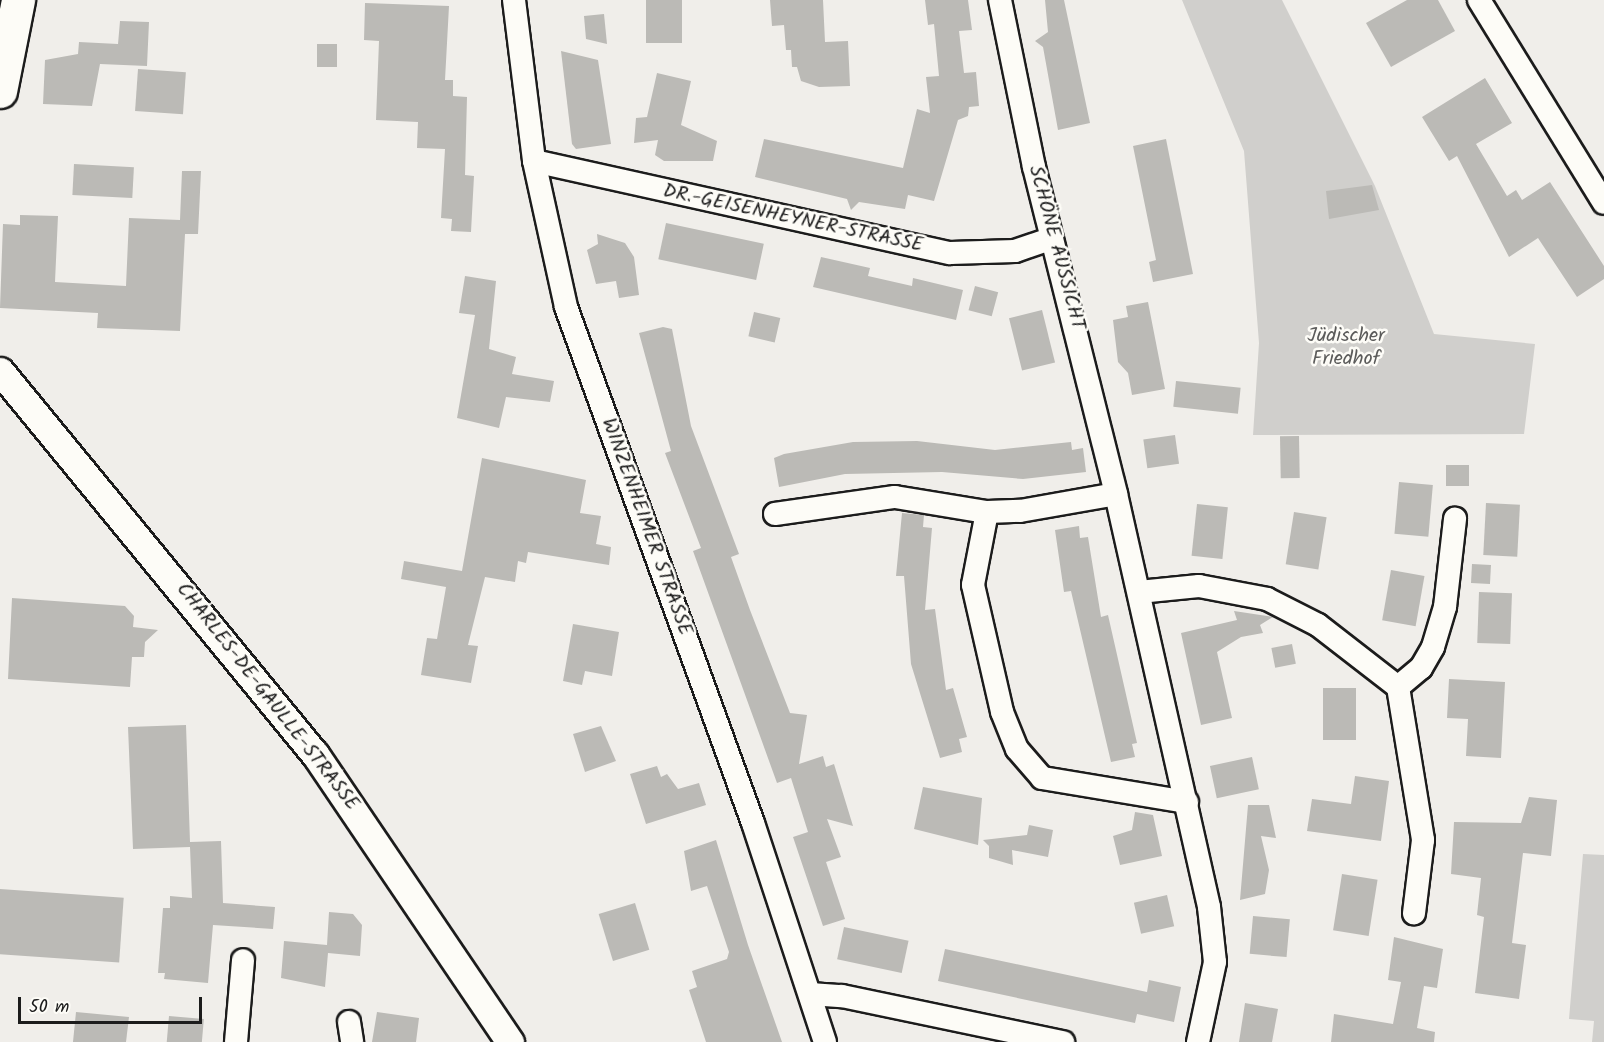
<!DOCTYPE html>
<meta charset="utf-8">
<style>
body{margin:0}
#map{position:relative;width:1604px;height:1042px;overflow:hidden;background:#f0eeea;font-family:Kalam,sans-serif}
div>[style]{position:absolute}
.green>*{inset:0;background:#d0cfcc}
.building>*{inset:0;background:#bbbab6;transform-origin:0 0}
.roads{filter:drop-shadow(2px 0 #1c1c1c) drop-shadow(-2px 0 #1c1c1c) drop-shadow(0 2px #1c1c1c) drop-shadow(0 -2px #1c1c1c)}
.minor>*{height:22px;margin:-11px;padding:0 11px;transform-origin:11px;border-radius:11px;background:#fdfcf7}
.tertiary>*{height:27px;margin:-13.5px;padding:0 13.5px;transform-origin:13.5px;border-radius:13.5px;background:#fdfcf7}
.primary>*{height:33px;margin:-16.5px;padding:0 16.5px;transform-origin:16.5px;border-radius:16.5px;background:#fdfcf7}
span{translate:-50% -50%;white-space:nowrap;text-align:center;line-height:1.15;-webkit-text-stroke:5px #fdfcf7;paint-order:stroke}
.street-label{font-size:20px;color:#1c1c1c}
.park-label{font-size:20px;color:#5b5b5a}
.scale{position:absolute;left:18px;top:997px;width:184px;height:27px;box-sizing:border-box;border:3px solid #1c1c1c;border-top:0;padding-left:8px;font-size:18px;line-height:21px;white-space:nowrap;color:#1c1c1c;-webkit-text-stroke:4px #fdfcf7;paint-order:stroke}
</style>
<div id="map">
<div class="green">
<i style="clip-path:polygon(1182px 0,1282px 0,1375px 186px,1434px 334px,1535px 344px,1524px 434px,1253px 435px,1259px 343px,1244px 151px)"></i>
<i style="clip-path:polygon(1583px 854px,1604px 855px,1604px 1042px,1592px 1042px,1594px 1021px,1569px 1019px)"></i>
</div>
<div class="building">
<i style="left:646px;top:0;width:36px;height:43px"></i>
<i style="clip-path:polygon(770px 0,823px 0,825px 42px,848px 41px,850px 86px,819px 87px,801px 81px,797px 67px,792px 67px,791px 50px,786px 50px,784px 25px,772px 26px)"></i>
<i style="clip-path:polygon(925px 0,968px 0,972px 30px,959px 31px,964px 73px,976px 72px,979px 106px,969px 107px,968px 116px,958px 120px,934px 201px,908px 195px,905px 209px,859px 202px,851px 210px,847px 199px,755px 177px,764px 139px,903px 168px,917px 109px,930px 113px,926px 77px,939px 76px,934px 24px,928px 25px)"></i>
<i style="clip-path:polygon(1045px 0,1064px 0,1090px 123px,1058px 130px,1043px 47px,1035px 41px,1048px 32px)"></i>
<i style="clip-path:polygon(1407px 0,1438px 0,1455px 31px,1391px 67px,1366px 23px)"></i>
<i style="clip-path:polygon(365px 3px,449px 6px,445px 80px,453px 80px,453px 96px,467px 97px,465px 175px,474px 176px,471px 232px,451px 231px,452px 219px,441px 218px,445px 149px,417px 148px,418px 122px,376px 120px,379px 41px,364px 40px)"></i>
<i style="clip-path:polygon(604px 14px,607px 44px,586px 39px,584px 16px)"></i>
<i style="clip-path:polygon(120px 21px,149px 22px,147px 66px,100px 64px,92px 106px,43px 104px,45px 60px,78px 54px,79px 42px,118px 44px)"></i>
<i style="left:317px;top:44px;width:20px;height:23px"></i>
<i style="clip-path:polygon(561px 51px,598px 60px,611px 144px,576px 149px,572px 144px)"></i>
<i style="left:138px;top:69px;width:48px;height:42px;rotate:4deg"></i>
<i style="clip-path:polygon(657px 73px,691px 81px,681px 125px,717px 141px,713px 161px,664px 161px,655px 155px,658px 140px,634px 143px,636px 118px,647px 117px)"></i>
<i style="clip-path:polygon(1485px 78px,1512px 123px,1476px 144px,1507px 196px,1516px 190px,1522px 200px,1550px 182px,1604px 266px,1604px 279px,1577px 297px,1538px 238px,1509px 257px,1457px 156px,1449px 161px,1422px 117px)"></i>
<i style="clip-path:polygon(1166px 139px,1193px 274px,1153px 282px,1149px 262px,1156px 260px,1133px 146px)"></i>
<i style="left:74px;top:164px;width:60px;height:31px;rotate:3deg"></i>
<i style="clip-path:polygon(182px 171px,201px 171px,198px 234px,185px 234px,180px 331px,97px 328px,98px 313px,0 308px,3px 224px,20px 225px,20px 215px,58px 216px,55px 282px,126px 286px,129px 218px,180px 220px)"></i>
<i style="clip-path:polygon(1372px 185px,1379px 210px,1329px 219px,1326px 191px)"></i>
<i style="left:666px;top:223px;width:100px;height:37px;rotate:12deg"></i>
<i style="clip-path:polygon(597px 234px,625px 243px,634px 257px,639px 295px,619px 298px,616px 281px,596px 284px,587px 250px,598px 244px)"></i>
<i style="clip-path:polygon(821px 257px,870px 268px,868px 276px,912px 286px,913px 278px,963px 290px,956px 320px,813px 287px)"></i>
<i style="clip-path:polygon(465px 276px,496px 281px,489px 349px,516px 357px,512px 374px,554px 381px,550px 402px,506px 397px,499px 428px,457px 418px,475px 315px,459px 313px)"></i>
<i style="left:975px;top:286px;width:24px;height:25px;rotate:15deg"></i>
<i style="clip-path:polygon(1148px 302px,1165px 389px,1132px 395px,1128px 373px,1118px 362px,1113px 320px,1128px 317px,1126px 306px)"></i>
<i style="left:1042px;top:310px;width:54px;height:34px;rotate:76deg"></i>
<i style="left:754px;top:312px;width:27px;height:25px;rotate:13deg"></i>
<i style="clip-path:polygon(663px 327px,672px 329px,691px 426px,739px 554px,731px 557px,750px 610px,790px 713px,807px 715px,799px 764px,823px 756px,826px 767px,834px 764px,853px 826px,827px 819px,841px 857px,826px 862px,845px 919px,823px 926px,793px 837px,808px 832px,791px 778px,777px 783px,693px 551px,701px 548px,665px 453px,671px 451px,639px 333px)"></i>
<i style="left:1176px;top:381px;width:65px;height:26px;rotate:6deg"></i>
<i style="left:1175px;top:435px;width:29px;height:32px;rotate:82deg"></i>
<i style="left:1299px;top:436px;width:42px;height:19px;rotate:89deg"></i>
<i style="clip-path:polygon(917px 441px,995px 450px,1071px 442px,1072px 450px,1083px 448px,1086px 472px,1023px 479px,942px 472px,845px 474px,779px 487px,774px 458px,784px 454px,853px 442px)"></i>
<i style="clip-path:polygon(482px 458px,586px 480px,580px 513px,601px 516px,596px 544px,611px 547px,609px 565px,528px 552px,526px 563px,518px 561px,515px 582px,485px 577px,468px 645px,478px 646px,471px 683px,421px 675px,427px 638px,437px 639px,446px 587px,401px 579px,404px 561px,462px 571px)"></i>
<i style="left:1446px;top:465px;width:23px;height:21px"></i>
<i style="left:1399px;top:482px;width:34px;height:52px;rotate:5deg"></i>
<i style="left:1486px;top:503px;width:34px;height:52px;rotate:3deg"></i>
<i style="left:1197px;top:504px;width:31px;height:52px;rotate:6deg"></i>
<i style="left:1294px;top:512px;width:33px;height:53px;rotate:9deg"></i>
<i style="clip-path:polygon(902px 513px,924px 515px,923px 527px,932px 528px,925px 610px,935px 609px,946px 690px,953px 688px,967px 737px,959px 739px,962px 752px,940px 758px,911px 664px,904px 576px,896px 576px)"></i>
<i style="clip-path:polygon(1079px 526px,1080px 538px,1088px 537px,1101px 617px,1108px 615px,1137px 743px,1132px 744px,1135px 757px,1111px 762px,1071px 591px,1064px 592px,1055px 530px)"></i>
<i style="left:1472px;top:564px;width:19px;height:19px;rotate:3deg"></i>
<i style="left:1391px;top:570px;width:34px;height:51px;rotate:10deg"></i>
<i style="left:1479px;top:592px;width:33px;height:51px;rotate:2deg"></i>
<i style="clip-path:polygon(12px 598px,125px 606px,134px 616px,133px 627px,158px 630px,145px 642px,144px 657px,132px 657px,130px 687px,8px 679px)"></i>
<i style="clip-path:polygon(1234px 611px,1273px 617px,1260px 625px,1263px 633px,1241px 637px,1217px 652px,1232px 718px,1201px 725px,1181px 633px,1237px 620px)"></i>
<i style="clip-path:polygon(573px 624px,619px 632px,612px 676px,585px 671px,582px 685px,563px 681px)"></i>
<i style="left:1292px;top:644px;width:20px;height:21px;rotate:79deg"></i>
<i style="clip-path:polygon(1449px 679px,1505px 682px,1501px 758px,1466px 756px,1468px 719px,1447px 718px)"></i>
<i style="left:1323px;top:688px;width:33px;height:52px"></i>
<i style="clip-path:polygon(186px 725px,190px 842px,221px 841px,223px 903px,275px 907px,273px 929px,213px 925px,208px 983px,164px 979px,165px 973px,158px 973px,163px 908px,170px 908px,170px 896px,192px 898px,190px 847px,133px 849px,128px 727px)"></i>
<i style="clip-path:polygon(601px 726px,616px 761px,585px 772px,573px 734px)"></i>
<i style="left:1252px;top:757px;width:33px;height:43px;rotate:78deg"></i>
<i style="clip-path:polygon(657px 766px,661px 777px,667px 774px,678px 789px,699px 783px,706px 805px,646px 824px,630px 774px)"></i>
<i style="clip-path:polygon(1355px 776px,1389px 781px,1381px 841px,1307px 831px,1312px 799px,1351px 804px)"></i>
<i style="clip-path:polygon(923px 787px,982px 798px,978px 845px,914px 829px)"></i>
<i style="clip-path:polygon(1529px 797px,1557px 800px,1551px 856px,1523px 853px,1512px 943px,1526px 945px,1519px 999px,1475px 993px,1484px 917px,1477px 915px,1481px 878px,1451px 874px,1454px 822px,1521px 823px)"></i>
<i style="clip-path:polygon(1248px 805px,1269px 805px,1276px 838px,1261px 836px,1269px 870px,1265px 894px,1240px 900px)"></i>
<i style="clip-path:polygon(1135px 812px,1153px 815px,1162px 856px,1120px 865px,1113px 836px,1132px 830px)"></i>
<i style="clip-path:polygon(1029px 825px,1053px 830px,1048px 857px,1012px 850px,1013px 865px,989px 858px,989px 846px,983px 840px,1027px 835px)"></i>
<i style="clip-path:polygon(716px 840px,748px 945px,782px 1042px,706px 1042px,689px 990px,697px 987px,692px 971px,727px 959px,729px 952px,707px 886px,691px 891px,684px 851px)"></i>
<i style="left:1342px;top:874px;width:36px;height:57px;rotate:9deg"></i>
<i style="left:0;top:889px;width:124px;height:65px;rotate:4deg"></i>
<i style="left:1167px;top:895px;width:32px;height:34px;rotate:77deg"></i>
<i style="left:635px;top:903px;width:49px;height:38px;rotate:73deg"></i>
<i style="clip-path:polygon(329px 912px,353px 914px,362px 925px,360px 956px,328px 953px,325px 987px,281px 978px,284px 941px,327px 945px)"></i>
<i style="left:1253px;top:916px;width:37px;height:38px;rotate:5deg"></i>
<i style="left:844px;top:927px;width:66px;height:33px;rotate:12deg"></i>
<i style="clip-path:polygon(1394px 937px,1443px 949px,1437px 988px,1424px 986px,1417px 1028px,1435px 1032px,1434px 1042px,1331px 1042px,1334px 1014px,1393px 1024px,1401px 982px,1388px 980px)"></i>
<i style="clip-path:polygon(945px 949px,1147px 992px,1149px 980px,1181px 987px,1174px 1022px,1137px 1014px,1135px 1023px,938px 981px)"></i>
<i style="clip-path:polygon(1245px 1003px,1278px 1009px,1272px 1042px,1239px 1042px)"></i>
<i style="clip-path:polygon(76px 1012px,129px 1017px,126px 1042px,73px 1042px)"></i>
<i style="clip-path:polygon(377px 1012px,419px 1018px,416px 1042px,372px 1042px)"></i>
<i style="left:169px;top:1016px;width:35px;height:26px;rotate:5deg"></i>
</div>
<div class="roads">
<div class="minor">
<i style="left:514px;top:0;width:162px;rotate:82.9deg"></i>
<i style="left:534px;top:161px;width:149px;rotate:77.6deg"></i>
<i style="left:566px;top:307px;width:549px;rotate:70.08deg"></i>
<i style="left:753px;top:823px;width:231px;rotate:71.8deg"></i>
<i style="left:1000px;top:0;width:170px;rotate:78.5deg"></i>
<i style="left:1034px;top:167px;width:337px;rotate:75.9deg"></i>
<i style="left:1116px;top:494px;width:423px;rotate:77.3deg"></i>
<i style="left:1209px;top:907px;width:55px;rotate:83.8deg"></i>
<i style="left:1215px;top:962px;width:82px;rotate:102deg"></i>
<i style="left:1479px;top:0;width:238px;rotate:58.4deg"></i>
<i style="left:534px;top:161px;width:426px;rotate:12.5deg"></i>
<i style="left:950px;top:253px;width:65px;rotate:-1.8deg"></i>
<i style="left:1015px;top:251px;width:39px;rotate:-19deg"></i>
<i style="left:987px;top:512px;width:74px;rotate:100.9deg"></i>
<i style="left:973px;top:585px;width:130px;rotate:77.1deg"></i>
<i style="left:1002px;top:712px;width:40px;rotate:68deg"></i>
<i style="left:1017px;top:749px;width:38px;rotate:49deg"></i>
<i style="left:1042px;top:778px;width:147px;rotate:9.4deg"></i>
<i style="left:775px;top:514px;width:121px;rotate:-8.1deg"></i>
<i style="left:895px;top:497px;width:93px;rotate:9.3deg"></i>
<i style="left:987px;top:512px;width:33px;rotate:-2deg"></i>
<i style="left:1020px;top:511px;width:97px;rotate:-10deg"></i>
<i style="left:1139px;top:592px;width:60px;rotate:-5.7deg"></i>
<i style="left:1199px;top:586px;width:69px;rotate:10.8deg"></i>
<i style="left:1267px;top:599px;width:57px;rotate:27deg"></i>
<i style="left:1318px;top:625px;width:101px;rotate:37.8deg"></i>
<i style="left:1398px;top:687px;width:155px;rotate:80.7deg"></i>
<i style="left:1423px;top:840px;width:74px;rotate:97deg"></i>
<i style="left:1398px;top:687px;width:30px;rotate:-40deg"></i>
<i style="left:1421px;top:668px;width:24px;rotate:-60deg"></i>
<i style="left:1433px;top:647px;width:42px;rotate:-73.3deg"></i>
<i style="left:1445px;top:607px;width:89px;rotate:-83.5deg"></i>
<i style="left:810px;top:994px;width:32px;rotate:4deg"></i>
<i style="left:842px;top:996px;width:226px;rotate:11.8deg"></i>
<i style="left:349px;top:1022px;width:20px;rotate:81deg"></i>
<i style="left:236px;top:1042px;width:82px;rotate:-85.1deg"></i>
</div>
<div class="tertiary">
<i style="left:0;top:371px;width:496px;rotate:50.6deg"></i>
<i style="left:315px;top:754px;width:348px;rotate:55.9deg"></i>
</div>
<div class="primary">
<i style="left:0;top:91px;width:93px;rotate:-78.8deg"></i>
</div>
</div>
<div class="street-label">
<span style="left:793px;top:219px;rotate:12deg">DR.-GEISENHEYNER-STRASSE</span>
<span style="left:1056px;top:248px;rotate:75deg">SCHÖNE AUSSICHT</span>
<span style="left:646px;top:527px;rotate:70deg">WINZENHEIMER STRASSE</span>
<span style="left:267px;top:697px;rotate:52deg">CHARLES-DE-GAULLE-STRASSE</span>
</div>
<div class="park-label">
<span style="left:1346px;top:348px">Jüdischer<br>Friedhof</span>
</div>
<div class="scale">50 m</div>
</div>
